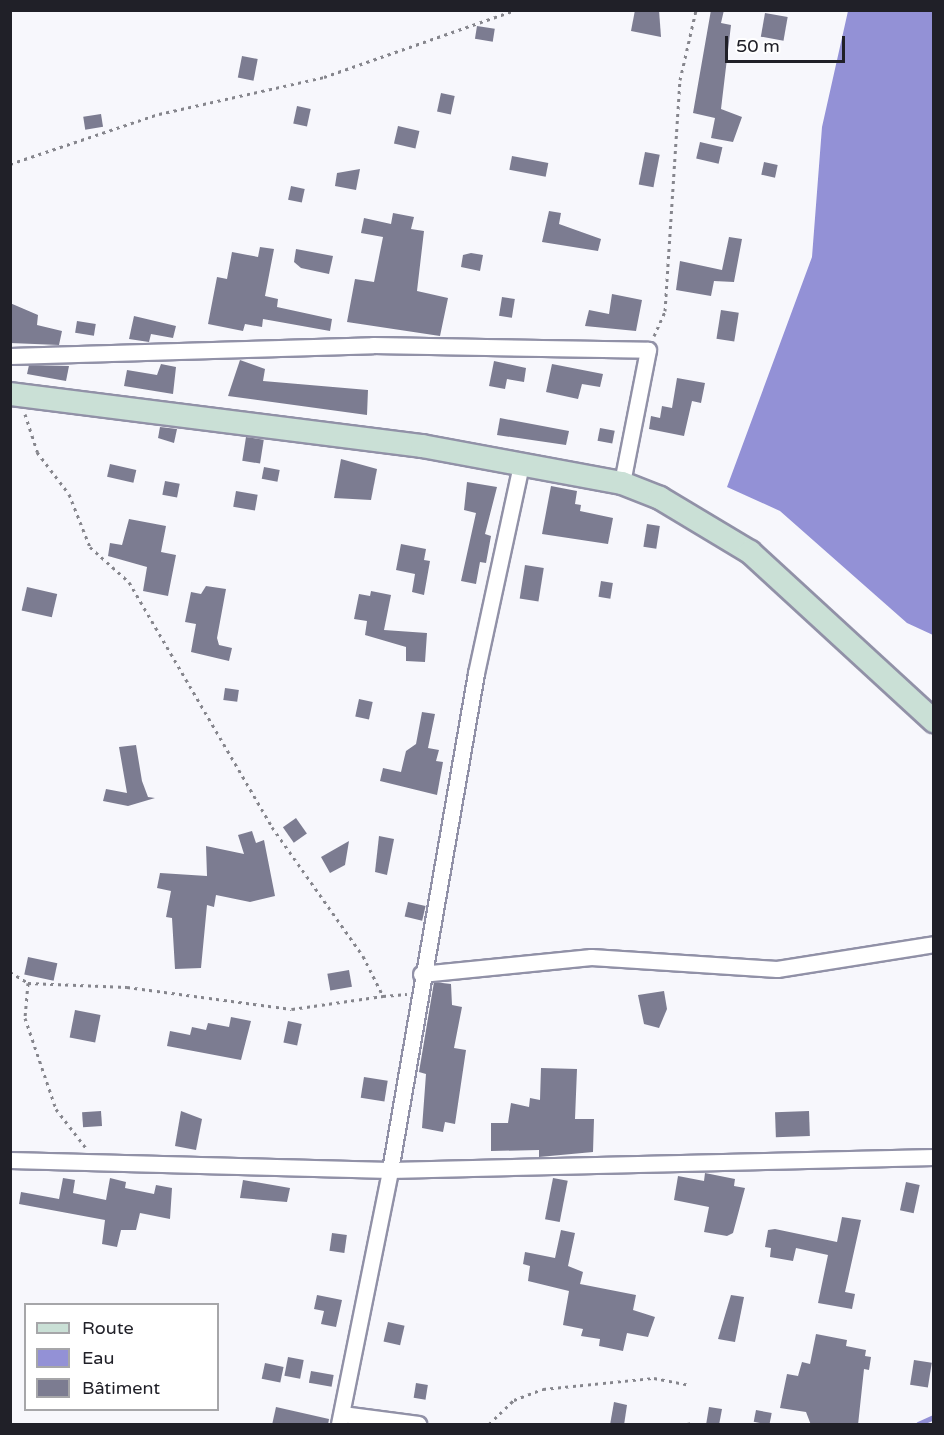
<!DOCTYPE html>
<meta charset="utf-8">
<style>
body{margin:0}
#map{position:relative;width:944px;height:1435px;overflow:hidden;background:#f7f7fc;font-family:"Varela Round",sans-serif}
div>[style]{position:absolute}
.water>*{inset:0;background:#9391d6}
.stream>*{height:4.5px;margin:-2.25px;padding:0 2.25px;transform-origin:2.25px;border-radius:2.25px;background:#9391d6}
.building>*{inset:0;background:#7c7c91;transform-origin:0 0}
.path>*{height:3px;margin-top:-1.5px;transform-origin:0;background:repeating-linear-gradient(90deg,#86868d 0 3px,transparent 0 7.5px)}
.roads{filter:drop-shadow(2px 0 #9191a7) drop-shadow(-2px 0 #9191a7) drop-shadow(0 2px #9191a7) drop-shadow(0 -2px #9191a7)}
.minor>*{height:15px;margin:-7.5px;padding:0 7.5px;transform-origin:7.5px;border-radius:7.5px;background:#fff}
.secondary>*{height:22px;margin:-11px;padding:0 11px;transform-origin:11px;border-radius:11px;background:#cae0d6}
span{translate:-50% -50%;white-space:nowrap;text-align:center;line-height:1.15;-webkit-text-stroke:4.5px #fff;paint-order:stroke}
.frame{position:absolute;inset:0;border:12px solid #202028;pointer-events:none}
.legend{position:absolute;left:24px;top:1303px;width:195px;height:108px;box-sizing:border-box;background:#fff;border:2px solid #a6a6a9;margin:0;padding:8px 10px;list-style:none;font-size:18px;color:#202028}
.legend li{display:flex;align-items:center;gap:12px;height:30px}
.legend b{width:30px;border:2px solid #a6a6a9}
.scale{position:absolute;left:725px;top:36px;width:120px;height:27px;box-sizing:border-box;border:3px solid #202028;border-top:0;padding-left:8px;font-size:18px;line-height:21px;white-space:nowrap;color:#202028;-webkit-text-stroke:4px #fff;paint-order:stroke}
</style>
<div id="map">
<div class="water">
<i style="clip-path:polygon(848px 11px,933px 11px,933px 635px,907px 623px,780px 511px,727px 487px,812px 257px,822px 127px)"></i>
</div>
<div class="stream">
<i style="left:918px;top:1424px;width:17px;rotate:-24deg"></i>
</div>
<div class="building">
<i style="clip-path:polygon(635px 10px,659px 10px,661px 37px,631px 31px)"></i>
<i style="clip-path:polygon(711px 10px,724px 10px,721px 23px,731px 25px,721px 109px,742px 117px,733px 142px,711px 138px,715px 118px,693px 113px)"></i>
<i style="left:765px;top:13px;width:23px;height:24px;rotate:10deg"></i>
<i style="left:477px;top:26px;width:18px;height:13px;rotate:9deg"></i>
<i style="left:242px;top:56px;width:16px;height:22px;rotate:11deg"></i>
<i style="left:441px;top:93px;width:14px;height:19px;rotate:12deg"></i>
<i style="left:297px;top:106px;width:14px;height:18px;rotate:12deg"></i>
<i style="left:101px;top:114px;width:13px;height:18px;rotate:81deg"></i>
<i style="left:398px;top:126px;width:22px;height:18px;rotate:13deg"></i>
<i style="left:700px;top:142px;width:23px;height:17px;rotate:13deg"></i>
<i style="left:645px;top:152px;width:15px;height:33px;rotate:11deg"></i>
<i style="left:512px;top:156px;width:37px;height:14px;rotate:11deg"></i>
<i style="left:764px;top:162px;width:14px;height:13px;rotate:12deg"></i>
<i style="clip-path:polygon(360px 169px,356px 190px,335px 186px,337px 173px)"></i>
<i style="left:291px;top:186px;width:14px;height:14px;rotate:12deg"></i>
<i style="clip-path:polygon(549px 211px,561px 213px,559px 224px,601px 239px,598px 251px,542px 242px)"></i>
<i style="clip-path:polygon(393px 213px,414px 217px,411px 229px,424px 231px,417px 291px,448px 298px,440px 336px,347px 322px,355px 279px,374px 282px,383px 237px,361px 233px,364px 218px,391px 224px)"></i>
<i style="clip-path:polygon(729px 237px,742px 239px,734px 282px,714px 281px,711px 296px,676px 290px,680px 261px,722px 270px)"></i>
<i style="clip-path:polygon(260px 247px,274px 249px,265px 296px,278px 299px,277px 307px,332px 319px,330px 331px,263px 319px,262px 327px,245px 324px,243px 331px,208px 324px,217px 277px,227px 279px,232px 252px,258px 257px)"></i>
<i style="clip-path:polygon(296px 249px,333px 256px,329px 274px,301px 268px,294px 262px)"></i>
<i style="clip-path:polygon(471px 253px,483px 255px,480px 271px,461px 267px,463px 255px)"></i>
<i style="clip-path:polygon(612px 294px,642px 300px,636px 331px,585px 326px,589px 310px,609px 314px)"></i>
<i style="left:502px;top:297px;width:13px;height:19px;rotate:9deg"></i>
<i style="clip-path:polygon(10px 303px,38px 315px,37px 325px,62px 331px,59px 345px,10px 343px)"></i>
<i style="left:721px;top:310px;width:18px;height:29px;rotate:9deg"></i>
<i style="clip-path:polygon(134px 316px,176px 326px,173px 338px,151px 334px,149px 342px,129px 339px)"></i>
<i style="left:77px;top:321px;width:19px;height:12px;rotate:9deg"></i>
<i style="clip-path:polygon(240px 360px,265px 369px,263px 381px,368px 390px,367px 415px,228px 396px)"></i>
<i style="clip-path:polygon(494px 361px,526px 368px,524px 382px,507px 379px,505px 389px,489px 386px)"></i>
<i style="clip-path:polygon(161px 364px,176px 367px,173px 394px,124px 386px,127px 370px,157px 375px)"></i>
<i style="clip-path:polygon(552px 364px,603px 374px,600px 387px,582px 384px,578px 399px,546px 392px)"></i>
<i style="clip-path:polygon(29px 365px,69px 366px,66px 381px,27px 374px)"></i>
<i style="clip-path:polygon(677px 378px,705px 383px,701px 403px,692px 401px,684px 436px,649px 429px,651px 416px,660px 418px,662px 406px,672px 408px)"></i>
<i style="clip-path:polygon(500px 418px,569px 431px,566px 445px,497px 435px)"></i>
<i style="clip-path:polygon(160px 427px,177px 429px,174px 443px,158px 438px)"></i>
<i style="left:600px;top:428px;width:15px;height:13px;rotate:11deg"></i>
<i style="left:246px;top:437px;width:18px;height:24px;rotate:9deg"></i>
<i style="clip-path:polygon(341px 459px,377px 469px,371px 500px,334px 498px)"></i>
<i style="left:110px;top:464px;width:27px;height:13px;rotate:13deg"></i>
<i style="left:264px;top:467px;width:16px;height:12px;rotate:11deg"></i>
<i style="left:165px;top:481px;width:15px;height:14px;rotate:11deg"></i>
<i style="clip-path:polygon(467px 482px,497px 487px,485px 534px,491px 536px,486px 563px,480px 562px,476px 584px,461px 581px,476px 513px,464px 510px)"></i>
<i style="clip-path:polygon(551px 486px,577px 491px,575px 504px,581px 505px,580px 511px,613px 518px,608px 544px,542px 534px)"></i>
<i style="left:236px;top:491px;width:22px;height:16px;rotate:10deg"></i>
<i style="clip-path:polygon(129px 519px,166px 526px,161px 552px,176px 555px,168px 596px,143px 591px,147px 567px,108px 556px,110px 543px,122px 545px)"></i>
<i style="left:647px;top:524px;width:13px;height:23px;rotate:9deg"></i>
<i style="clip-path:polygon(401px 544px,426px 549px,424px 560px,430px 561px,424px 595px,412px 592px,415px 574px,396px 570px)"></i>
<i style="left:525px;top:565px;width:19px;height:34px;rotate:9deg"></i>
<i style="left:601px;top:581px;width:12px;height:16px;rotate:9deg"></i>
<i style="clip-path:polygon(206px 586px,226px 589px,217px 638px,219px 645px,232px 648px,229px 661px,191px 652px,196px 624px,185px 622px,191px 592px,201px 594px)"></i>
<i style="left:27px;top:587px;width:31px;height:24px;rotate:13deg"></i>
<i style="clip-path:polygon(371px 591px,391px 595px,384px 630px,427px 633px,425px 662px,406px 661px,406px 647px,365px 635px,367px 621px,354px 619px,359px 594px,370px 596px)"></i>
<i style="left:225px;top:688px;width:14px;height:12px;rotate:8deg"></i>
<i style="left:359px;top:699px;width:14px;height:18px;rotate:12deg"></i>
<i style="clip-path:polygon(422px 712px,435px 714px,428px 748px,439px 750px,436px 761px,443px 762px,437px 795px,380px 781px,383px 768px,401px 772px,406px 751px,416px 744px)"></i>
<i style="clip-path:polygon(136px 745px,142px 781px,148px 797px,155px 798px,128px 806px,103px 801px,106px 789px,127px 793px,119px 747px)"></i>
<i style="left:296px;top:818px;width:19px;height:16px;rotate:55deg"></i>
<i style="clip-path:polygon(252px 831px,256px 843px,264px 840px,275px 896px,250px 902px,216px 895px,214px 907px,207px 905px,201px 968px,175px 969px,172px 918px,166px 917px,171px 891px,157px 888px,160px 873px,207px 876px,206px 846px,244px 854px,238px 835px)"></i>
<i style="clip-path:polygon(379px 836px,394px 839px,387px 875px,375px 872px)"></i>
<i style="clip-path:polygon(349px 841px,345px 865px,330px 873px,321px 857px)"></i>
<i style="left:408px;top:902px;width:18px;height:15px;rotate:13deg"></i>
<i style="left:28px;top:957px;width:30px;height:18px;rotate:12deg"></i>
<i style="left:349px;top:970px;width:17px;height:22px;rotate:80deg"></i>
<i style="clip-path:polygon(434px 982px,451px 984px,452px 1005px,462px 1007px,454px 1048px,466px 1050px,455px 1124px,445px 1122px,443px 1132px,422px 1128px,426px 1074px,419px 1072px)"></i>
<i style="clip-path:polygon(664px 991px,667px 1009px,659px 1028px,644px 1024px,638px 995px)"></i>
<i style="left:75px;top:1010px;width:26px;height:28px;rotate:11deg"></i>
<i style="clip-path:polygon(231px 1017px,251px 1021px,241px 1060px,167px 1046px,170px 1031px,190px 1035px,192px 1027px,206px 1030px,208px 1023px,229px 1027px)"></i>
<i style="left:288px;top:1021px;width:14px;height:22px;rotate:12deg"></i>
<i style="clip-path:polygon(541px 1068px,577px 1069px,575px 1119px,594px 1119px,593px 1152px,539px 1157px,539px 1150px,491px 1151px,491px 1123px,508px 1123px,511px 1103px,529px 1107px,530px 1098px,540px 1100px)"></i>
<i style="left:364px;top:1077px;width:24px;height:21px;rotate:9deg"></i>
<i style="left:101px;top:1111px;width:15px;height:19px;rotate:86deg"></i>
<i style="clip-path:polygon(181px 1111px,202px 1119px,196px 1150px,175px 1146px)"></i>
<i style="left:809px;top:1111px;width:25px;height:34px;rotate:88deg"></i>
<i style="clip-path:polygon(705px 1173px,735px 1179px,734px 1186px,745px 1188px,733px 1233px,727px 1236px,704px 1232px,709px 1207px,674px 1200px,678px 1176px,704px 1181px)"></i>
<i style="clip-path:polygon(63px 1178px,75px 1180px,73px 1193px,106px 1200px,110px 1178px,126px 1182px,125px 1188px,154px 1194px,156px 1185px,172px 1188px,170px 1219px,140px 1213px,136px 1230px,121px 1230px,117px 1247px,102px 1244px,105px 1220px,19px 1204px,21px 1192px,59px 1199px)"></i>
<i style="left:553px;top:1178px;width:15px;height:42px;rotate:11deg"></i>
<i style="clip-path:polygon(243px 1180px,290px 1188px,287px 1202px,240px 1198px)"></i>
<i style="left:906px;top:1182px;width:14px;height:29px;rotate:12deg"></i>
<i style="clip-path:polygon(842px 1217px,861px 1220px,845px 1292px,855px 1294px,852px 1309px,818px 1303px,828px 1255px,796px 1248px,793px 1261px,770px 1257px,771px 1248px,765px 1247px,768px 1230px,775px 1229px,837px 1242px)"></i>
<i style="clip-path:polygon(561px 1230px,575px 1233px,568px 1266px,583px 1272px,580px 1284px,636px 1295px,633px 1310px,655px 1317px,648px 1337px,627px 1333px,623px 1351px,599px 1346px,600px 1339px,581px 1336px,583px 1329px,563px 1325px,569px 1291px,528px 1281px,530px 1266px,523px 1264px,525px 1252px,555px 1258px)"></i>
<i style="left:332px;top:1233px;width:15px;height:18px;rotate:8deg"></i>
<i style="clip-path:polygon(317px 1295px,342px 1300px,336px 1327px,321px 1324px,324px 1311px,314px 1309px)"></i>
<i style="clip-path:polygon(731px 1295px,744px 1297px,735px 1342px,718px 1339px)"></i>
<i style="left:388px;top:1322px;width:17px;height:20px;rotate:13deg"></i>
<i style="clip-path:polygon(816px 1334px,847px 1340px,846px 1346px,866px 1350px,865px 1356px,871px 1357px,869px 1370px,864px 1369px,858px 1425px,811px 1425px,806px 1412px,780px 1408px,787px 1374px,798px 1376px,802px 1362px,810px 1364px)"></i>
<i style="left:288px;top:1357px;width:16px;height:19px;rotate:11deg"></i>
<i style="left:914px;top:1360px;width:18px;height:25px;rotate:9deg"></i>
<i style="left:265px;top:1363px;width:19px;height:16px;rotate:12deg"></i>
<i style="left:311px;top:1371px;width:23px;height:12px;rotate:10deg"></i>
<i style="left:416px;top:1383px;width:12px;height:15px;rotate:9deg"></i>
<i style="clip-path:polygon(614px 1402px,627px 1405px,624px 1425px,610px 1425px)"></i>
<i style="clip-path:polygon(276px 1407px,329px 1419px,328px 1425px,272px 1425px)"></i>
<i style="clip-path:polygon(709px 1407px,722px 1409px,719px 1425px,706px 1425px)"></i>
<i style="left:756px;top:1410px;width:16px;height:12px;rotate:11deg"></i>
</div>
<div class="path">
<i style="left:10px;top:164px;width:157px;rotate:-18.6deg"></i>
<i style="left:159px;top:114px;width:169px;rotate:-12.6deg"></i>
<i style="left:324px;top:77px;width:202px;rotate:-19.3deg"></i>
<i style="left:654px;top:336px;width:27px;rotate:-66deg"></i>
<i style="left:665px;top:311px;width:231px;rotate:-86.3deg"></i>
<i style="left:680px;top:80px;width:72px;rotate:-77.1deg"></i>
<i style="left:25px;top:414px;width:40px;rotate:72deg"></i>
<i style="left:37px;top:452px;width:53px;rotate:52.7deg"></i>
<i style="left:69px;top:494px;width:57px;rotate:68.4deg"></i>
<i style="left:90px;top:547px;width:52px;rotate:41.9deg"></i>
<i style="left:129px;top:582px;width:284px;rotate:59.7deg"></i>
<i style="left:272px;top:827px;width:158px;rotate:54.8deg"></i>
<i style="left:363px;top:956px;width:45px;rotate:63.4deg"></i>
<i style="left:383px;top:996px;width:24px;rotate:-5deg"></i>
<i style="left:10px;top:972px;width:21px;rotate:31deg"></i>
<i style="left:28px;top:983px;width:35px;rotate:95deg"></i>
<i style="left:25px;top:1018px;width:96px;rotate:71.2deg"></i>
<i style="left:56px;top:1109px;width:49px;rotate:52.4deg"></i>
<i style="left:28px;top:983px;width:99px;rotate:2.3deg"></i>
<i style="left:127px;top:987px;width:166px;rotate:7.6deg"></i>
<i style="left:292px;top:1009px;width:92px;rotate:-8.1deg"></i>
<i style="left:489px;top:1424px;width:35px;rotate:-44deg"></i>
<i style="left:514px;top:1400px;width:31px;rotate:-21deg"></i>
<i style="left:543px;top:1389px;width:112px;rotate:-5.7deg"></i>
<i style="left:654px;top:1378px;width:36px;rotate:11deg"></i>
<i style="left:687px;top:1424px;width:6px;rotate:-9deg"></i>
</div>
<div class="roads">
<div class="minor">
<i style="left:10px;top:356px;width:363px;rotate:-1.7deg"></i>
<i style="left:373px;top:345px;width:275px;rotate:1deg"></i>
<i style="left:648px;top:350px;width:136px;rotate:101.1deg"></i>
<i style="left:421px;top:974px;width:171px;rotate:-5.7deg"></i>
<i style="left:591px;top:957px;width:186px;rotate:3.7deg"></i>
<i style="left:777px;top:969px;width:159px;rotate:-9deg"></i>
<i style="left:10px;top:1160px;width:380px;rotate:1.5deg"></i>
<i style="left:390px;top:1170px;width:544px;rotate:-1.37deg"></i>
<i style="left:342px;top:1414px;width:77px;rotate:7.5deg"></i>
<i style="left:339px;top:1424px;width:259px;rotate:-78.6deg"></i>
<i style="left:390px;top:1170px;width:504px;rotate:-80.18deg"></i>
<i style="left:476px;top:673px;width:213px;rotate:-77.8deg"></i>
</div>
<div class="secondary">
<i style="left:10px;top:394px;width:415px;rotate:7.2deg"></i>
<i style="left:422px;top:446px;width:203px;rotate:10.5deg"></i>
<i style="left:622px;top:483px;width:41px;rotate:21.5deg"></i>
<i style="left:660px;top:498px;width:105px;rotate:31deg"></i>
<i style="left:750px;top:552px;width:250px;rotate:42.6deg"></i>
</div>
</div>
<div class="frame"></div>
<ul class="legend">
<li><b style="height:8px;background:#cae0d6"></b>Route</li>
<li><b style="height:16px;background:#9391d6"></b>Eau</li>
<li><b style="height:16px;background:#7c7c91"></b>Bâtiment</li>
</ul>
<div class="scale">50 m</div>
</div>
